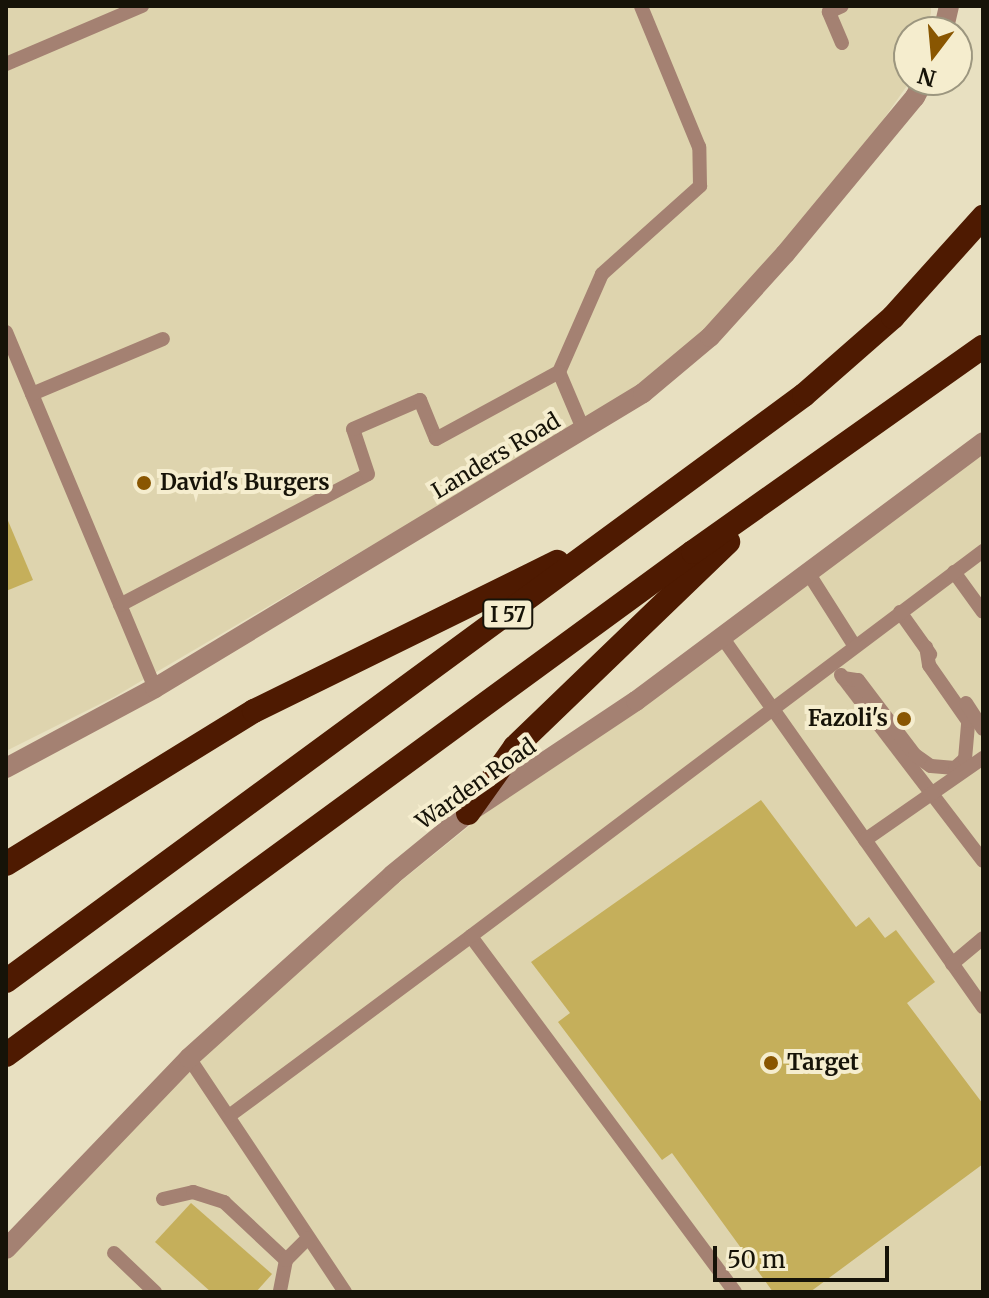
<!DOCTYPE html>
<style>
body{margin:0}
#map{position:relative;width:989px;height:1298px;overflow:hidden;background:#e8e0c1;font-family:Merriweather,serif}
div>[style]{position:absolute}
.built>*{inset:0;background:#ded4ae}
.building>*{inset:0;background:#c5af5b}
.service>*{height:14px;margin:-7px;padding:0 7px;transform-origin:7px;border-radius:7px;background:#a48172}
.minor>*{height:20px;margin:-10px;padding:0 10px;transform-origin:10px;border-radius:10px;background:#a48172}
.tertiary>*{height:20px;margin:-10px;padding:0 10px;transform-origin:10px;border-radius:10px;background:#a48172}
.motorway>*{height:24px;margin:-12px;padding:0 12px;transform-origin:12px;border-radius:12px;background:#4e1a01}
.dots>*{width:22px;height:22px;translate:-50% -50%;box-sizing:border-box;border:4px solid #f5edce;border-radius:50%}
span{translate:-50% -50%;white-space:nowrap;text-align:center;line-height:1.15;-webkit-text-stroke:8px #f5edce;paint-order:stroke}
.shield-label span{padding:2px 6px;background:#f5edce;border:2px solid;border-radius:6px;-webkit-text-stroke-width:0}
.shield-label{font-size:20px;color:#161308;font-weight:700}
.street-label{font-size:22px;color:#161308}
.poi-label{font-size:22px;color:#161308;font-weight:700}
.left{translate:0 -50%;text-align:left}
.right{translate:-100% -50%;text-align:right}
.frame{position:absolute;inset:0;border:8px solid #161308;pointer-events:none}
.north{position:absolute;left:893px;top:16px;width:80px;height:80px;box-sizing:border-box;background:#f5edce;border:2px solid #9c967f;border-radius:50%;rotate:196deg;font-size:22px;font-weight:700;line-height:32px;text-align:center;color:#161308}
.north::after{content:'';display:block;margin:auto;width:28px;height:36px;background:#895601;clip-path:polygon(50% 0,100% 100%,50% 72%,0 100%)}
.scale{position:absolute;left:713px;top:1246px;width:176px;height:36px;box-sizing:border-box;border:4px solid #161308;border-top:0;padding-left:10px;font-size:24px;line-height:28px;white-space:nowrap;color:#161308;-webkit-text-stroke:6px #f5edce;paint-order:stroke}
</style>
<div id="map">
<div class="built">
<i style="clip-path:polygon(6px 6px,931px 6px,931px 13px,926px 32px,909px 32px,911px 80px,869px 140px,697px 344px,607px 407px,114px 697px,6px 751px)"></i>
<i style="clip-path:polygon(983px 444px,983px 1292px,6px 1292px,6px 1251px,238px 1012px,544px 766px)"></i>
</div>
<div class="building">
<i style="clip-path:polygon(6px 516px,33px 580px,6px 591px)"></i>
<i style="clip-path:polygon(761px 800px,856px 927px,869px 917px,885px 938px,896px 930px,935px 982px,907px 1003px,983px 1104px,983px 1164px,810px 1292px,773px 1292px,672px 1153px,662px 1160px,558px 1022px,570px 1013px,531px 962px)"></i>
<i style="clip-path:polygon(191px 1203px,272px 1274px,256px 1292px,211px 1292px,155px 1242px)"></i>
</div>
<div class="service">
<i style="left:842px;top:43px;width:34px;rotate:-113deg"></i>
<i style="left:829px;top:12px;width:14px;rotate:-25deg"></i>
<i style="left:6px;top:64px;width:148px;rotate:-23.1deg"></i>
<i style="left:6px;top:332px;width:386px;rotate:67.3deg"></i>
<i style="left:32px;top:394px;width:142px;rotate:-22.8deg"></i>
<i style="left:584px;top:431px;width:64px;rotate:-113deg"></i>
<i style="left:559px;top:372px;width:107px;rotate:-66.3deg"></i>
<i style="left:602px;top:274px;width:132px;rotate:-41.9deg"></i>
<i style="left:700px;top:186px;width:39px;rotate:-91deg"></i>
<i style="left:699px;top:147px;width:152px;rotate:-112.4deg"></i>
<i style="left:807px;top:571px;width:88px;rotate:57.6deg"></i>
<i style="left:954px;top:572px;width:49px;rotate:54.1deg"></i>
<i style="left:120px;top:605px;width:280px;rotate:-27.8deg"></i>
<i style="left:368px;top:474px;width:47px;rotate:-108.4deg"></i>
<i style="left:353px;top:429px;width:73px;rotate:-23.4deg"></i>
<i style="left:420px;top:400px;width:42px;rotate:67.7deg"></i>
<i style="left:436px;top:439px;width:140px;rotate:-28.6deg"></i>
<i style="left:900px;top:612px;width:52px;rotate:54.5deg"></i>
<i style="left:722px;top:637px;width:453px;rotate:54.8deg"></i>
<i style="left:841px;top:675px;width:234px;rotate:52.6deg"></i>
<i style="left:843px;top:678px;width:15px;rotate:8deg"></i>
<i style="left:858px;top:680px;width:94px;rotate:52.8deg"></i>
<i style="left:915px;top:755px;width:19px;rotate:35deg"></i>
<i style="left:931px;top:766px;width:24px;rotate:5deg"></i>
<i style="left:955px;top:768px;width:13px;rotate:-42deg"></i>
<i style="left:965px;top:759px;width:38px;rotate:-85deg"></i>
<i style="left:968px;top:721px;width:68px;rotate:-124.9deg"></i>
<i style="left:929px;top:665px;width:18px;rotate:-99deg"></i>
<i style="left:966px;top:703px;width:31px;rotate:57deg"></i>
<i style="left:865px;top:840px;width:144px;rotate:-34.8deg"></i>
<i style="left:952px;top:964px;width:40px;rotate:-40deg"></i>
<i style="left:189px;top:1058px;width:281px;rotate:56.3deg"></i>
<i style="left:229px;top:1116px;width:302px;rotate:-36.6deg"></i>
<i style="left:163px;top:1199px;width:31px;rotate:-13deg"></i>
<i style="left:193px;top:1192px;width:33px;rotate:18deg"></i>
<i style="left:224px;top:1202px;width:85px;rotate:43.1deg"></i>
<i style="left:286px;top:1260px;width:33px;rotate:101deg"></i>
<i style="left:114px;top:1253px;width:57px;rotate:43.6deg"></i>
<i style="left:286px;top:1260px;width:31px;rotate:-45deg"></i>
<i style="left:735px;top:1292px;width:443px;rotate:-126.6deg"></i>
<i style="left:471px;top:936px;width:641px;rotate:-36.94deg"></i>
</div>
<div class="minor">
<i style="left:943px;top:32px;width:27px;rotate:-77deg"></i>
<i style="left:6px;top:768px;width:169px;rotate:-28.2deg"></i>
<i style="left:155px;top:688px;width:570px;rotate:-31.15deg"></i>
<i style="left:643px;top:393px;width:87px;rotate:-39.9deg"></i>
<i style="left:710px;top:337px;width:112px;rotate:-47.9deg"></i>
<i style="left:785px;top:254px;width:204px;rotate:-50.4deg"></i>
<i style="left:915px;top:97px;width:19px;rotate:-62deg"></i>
</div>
<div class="tertiary">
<i style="left:6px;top:1249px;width:265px;rotate:-46.2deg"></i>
<i style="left:189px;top:1058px;width:273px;rotate:-42deg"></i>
<i style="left:392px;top:875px;width:98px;rotate:-39.2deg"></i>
<i style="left:468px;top:813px;width:202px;rotate:-33.7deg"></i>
<i style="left:636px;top:701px;width:433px;rotate:-36.7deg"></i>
</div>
<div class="motorway">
<i style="left:468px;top:813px;width:81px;rotate:-54.5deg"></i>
<i style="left:515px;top:747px;width:296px;rotate:-43.9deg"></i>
<i style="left:6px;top:864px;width:291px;rotate:-31.7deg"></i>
<i style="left:254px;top:711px;width:338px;rotate:-26.2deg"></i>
<i style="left:6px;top:981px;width:990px;rotate:-36.29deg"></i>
<i style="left:804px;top:395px;width:118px;rotate:-41.2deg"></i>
<i style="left:893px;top:317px;width:135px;rotate:-48deg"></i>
<i style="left:6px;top:1055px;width:851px;rotate:-36.21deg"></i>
<i style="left:693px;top:552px;width:355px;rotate:-35.3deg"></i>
</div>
<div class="dots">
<i style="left:144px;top:483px;background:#895601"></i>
<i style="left:904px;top:719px;background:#895601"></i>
<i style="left:771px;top:1063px;background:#895601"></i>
</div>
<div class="shield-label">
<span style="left:508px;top:614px">I 57</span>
</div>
<div class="street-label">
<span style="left:496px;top:456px;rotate:-31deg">Landers Road</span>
<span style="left:476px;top:784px;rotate:-35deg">Warden Road</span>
</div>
<div class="poi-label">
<span class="left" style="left:160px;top:483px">David's Burgers</span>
<span class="right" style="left:888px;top:719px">Fazoli's</span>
<span class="left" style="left:787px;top:1063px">Target</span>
</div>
<div class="frame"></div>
<div class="north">N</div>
<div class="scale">50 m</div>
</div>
